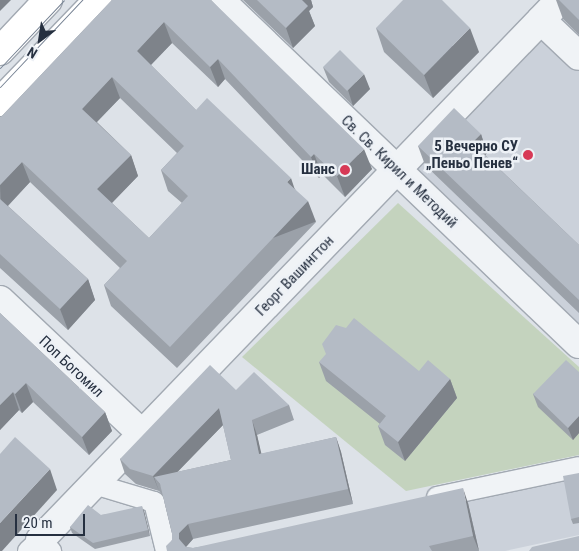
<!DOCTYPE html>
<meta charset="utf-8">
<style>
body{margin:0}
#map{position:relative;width:579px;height:551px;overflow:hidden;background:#dde2e8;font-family:"Roboto Condensed",sans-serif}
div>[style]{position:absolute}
.built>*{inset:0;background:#cbd1da}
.green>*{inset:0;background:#c4d3be}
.roads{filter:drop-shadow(1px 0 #a2a9b2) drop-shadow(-1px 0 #a2a9b2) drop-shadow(0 1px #a2a9b2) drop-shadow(0 -1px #a2a9b2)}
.pedestrian>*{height:20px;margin:-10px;padding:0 10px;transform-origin:10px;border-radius:10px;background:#f0f3f6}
.minor>*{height:28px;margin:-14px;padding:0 14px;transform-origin:14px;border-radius:14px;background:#f0f3f6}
.secondary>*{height:28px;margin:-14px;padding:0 14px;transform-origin:14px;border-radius:14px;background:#fff}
.tram>*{height:1px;margin:-0.5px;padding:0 0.5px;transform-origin:0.5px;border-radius:0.5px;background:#768293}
.wall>*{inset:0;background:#9ba1a9}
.shaded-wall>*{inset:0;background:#7e838a;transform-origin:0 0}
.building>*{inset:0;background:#b4bbc5;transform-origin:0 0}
.dots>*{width:14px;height:14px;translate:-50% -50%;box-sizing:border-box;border:2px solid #edf1f6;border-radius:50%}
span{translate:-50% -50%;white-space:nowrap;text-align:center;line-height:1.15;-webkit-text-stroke:5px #edf1f6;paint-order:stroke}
.poi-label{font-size:15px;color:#263040;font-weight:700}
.right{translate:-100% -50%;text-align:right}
.street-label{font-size:15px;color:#263040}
.north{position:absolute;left:15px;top:15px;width:50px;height:50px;-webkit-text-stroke:4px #edf1f6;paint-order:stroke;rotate:211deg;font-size:14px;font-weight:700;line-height:20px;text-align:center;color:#263040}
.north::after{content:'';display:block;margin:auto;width:18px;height:22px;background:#263040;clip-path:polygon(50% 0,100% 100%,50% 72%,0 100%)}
.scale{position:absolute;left:15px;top:514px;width:70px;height:22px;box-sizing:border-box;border:2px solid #263040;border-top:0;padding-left:6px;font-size:15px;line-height:18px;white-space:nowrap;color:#263040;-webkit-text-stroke:4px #edf1f6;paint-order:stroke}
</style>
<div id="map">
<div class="built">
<i style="clip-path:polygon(542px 35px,579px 70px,579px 338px,409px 175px)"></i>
<i style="clip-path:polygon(579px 474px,579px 535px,505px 551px,227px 551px)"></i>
</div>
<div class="green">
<i style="clip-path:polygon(398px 203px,579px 367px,579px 455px,406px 491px,242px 357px)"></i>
</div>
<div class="roads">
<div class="pedestrian">
<i style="left:94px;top:484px;width:63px;rotate:16.7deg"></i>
<i style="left:154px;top:502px;width:50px;rotate:76.2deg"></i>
<i style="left:437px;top:497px;width:145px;rotate:-11.9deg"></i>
<i style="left:28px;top:551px;width:16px;rotate:-43deg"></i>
<i style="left:40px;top:540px;width:16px;rotate:45deg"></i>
</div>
<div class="minor">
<i style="left:220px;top:0;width:497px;rotate:43.8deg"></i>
<i style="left:541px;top:20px;width:52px;rotate:43.5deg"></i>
<i style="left:0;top:300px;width:195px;rotate:43.3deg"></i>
<i style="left:40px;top:540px;width:750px;rotate:-46.08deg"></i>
</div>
<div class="secondary">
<i style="left:0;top:51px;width:70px;rotate:-46.7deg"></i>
<i style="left:0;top:102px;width:141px;rotate:-46.1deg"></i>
</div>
</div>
<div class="tram">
<i style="left:0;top:68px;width:93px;rotate:-46.7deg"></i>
<i style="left:0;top:87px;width:120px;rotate:-46.7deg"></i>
</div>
<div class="wall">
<i style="clip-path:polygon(evenodd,112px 0,211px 0,372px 169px,345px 197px,322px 174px,319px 178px,225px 79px,218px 87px,172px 43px,151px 65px,196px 110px,295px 189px,316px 222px,177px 368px,111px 306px,104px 285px,120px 268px,30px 182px,8px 206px,88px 279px,95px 300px,68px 330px,0 268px,0 118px,112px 0,120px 98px,177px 153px,161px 170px,168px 191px,182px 203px,149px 238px,112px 203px,138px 176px,131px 155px,97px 122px,120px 98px)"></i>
<i style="clip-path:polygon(243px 0,311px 0,313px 7px,309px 11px,315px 26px,293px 48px)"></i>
<i style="clip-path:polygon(556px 0,579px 0,579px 35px,563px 19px)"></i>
<i style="clip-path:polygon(376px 28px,479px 52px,433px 98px,384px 52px)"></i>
<i style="clip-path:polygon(323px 67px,370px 89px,353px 106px,329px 82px)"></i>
<i style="clip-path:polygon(481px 134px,487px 153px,485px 155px,579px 245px,579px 313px,425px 165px,418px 146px)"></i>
<i style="clip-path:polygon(0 313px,105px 412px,112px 431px,89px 455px,33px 402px,22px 413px,19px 410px,0 430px)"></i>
<i style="clip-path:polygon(319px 362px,419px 371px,450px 379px,457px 398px,405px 461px,385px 445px,378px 426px,380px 424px,326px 381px)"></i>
<i style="clip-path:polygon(579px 372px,579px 433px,573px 440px,538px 407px,533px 394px)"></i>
<i style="clip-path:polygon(evenodd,236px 390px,289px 405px,294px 420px,257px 435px,261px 454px,336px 437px,341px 452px,353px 504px,193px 539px,186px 547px,193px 548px,468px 503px,479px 551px,167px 551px,172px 540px,172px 533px,163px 496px,159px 491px,136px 484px,125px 474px,120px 459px,236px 390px,223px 425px,231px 460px,177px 472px,223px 425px)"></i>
<i style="clip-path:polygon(579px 473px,579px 523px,573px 524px,571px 519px)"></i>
<i style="clip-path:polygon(144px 511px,150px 536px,95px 549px,72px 533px,70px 527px,101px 515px)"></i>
</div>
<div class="shaded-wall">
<i style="clip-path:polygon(0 0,11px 0,0 11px)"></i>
<i style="clip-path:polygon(299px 0,311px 0,313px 7px,309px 11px,315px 26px,293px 48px,286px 28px)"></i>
<i style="clip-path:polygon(164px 22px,172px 43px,144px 72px,137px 51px)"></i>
<i style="clip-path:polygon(470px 28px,479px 52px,433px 98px,424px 75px)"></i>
<i style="clip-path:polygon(218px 59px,225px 79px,218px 87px,210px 67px)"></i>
<i style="clip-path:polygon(364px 74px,370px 89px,353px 106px,348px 90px)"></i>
<i style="clip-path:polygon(112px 77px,120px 98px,90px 129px,82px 109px)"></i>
<i style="clip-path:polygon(481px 134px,487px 153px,479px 162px,472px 143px)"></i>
<i style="clip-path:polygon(364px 149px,372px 169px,345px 197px,337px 176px)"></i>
<i style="clip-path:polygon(314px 154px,322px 174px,319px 178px,311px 157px)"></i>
<i style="clip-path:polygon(131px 155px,138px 176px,105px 210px,97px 189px)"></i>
<i style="clip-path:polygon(22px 162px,30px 182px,1px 213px,0 185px)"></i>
<i style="clip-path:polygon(291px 178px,298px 199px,287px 182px)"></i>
<i style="left:308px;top:201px;width:22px;height:201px;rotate:69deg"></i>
<i style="clip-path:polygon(88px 279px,95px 300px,68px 330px,60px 309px)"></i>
<i style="clip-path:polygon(450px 379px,457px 398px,405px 461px,398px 442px)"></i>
<i style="clip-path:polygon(26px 383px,33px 402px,22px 413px,15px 394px)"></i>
<i style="clip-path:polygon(13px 392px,19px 410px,0 430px,0 405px)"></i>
<i style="clip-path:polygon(219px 408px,224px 424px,162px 488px,160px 484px,154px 477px,159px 491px,153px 476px)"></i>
<i style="clip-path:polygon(105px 412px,112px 431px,89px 455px,82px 437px)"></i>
<i style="clip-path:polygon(579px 416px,579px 433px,573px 440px,568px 428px)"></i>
<i style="clip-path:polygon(252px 420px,257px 435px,265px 469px,259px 454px)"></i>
<i style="clip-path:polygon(336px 437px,341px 452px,353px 504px,348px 489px)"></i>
<i style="clip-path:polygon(50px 469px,57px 490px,2px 551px,0 551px,0 523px)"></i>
<i style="clip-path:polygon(463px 488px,468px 503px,479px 551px,473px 536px)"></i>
<i style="clip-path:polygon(142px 506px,144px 511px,150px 536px,148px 530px)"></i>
<i style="clip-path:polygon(188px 524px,193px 539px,185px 548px,179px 539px,179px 533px)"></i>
</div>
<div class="building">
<i style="clip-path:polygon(evenodd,112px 0,211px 0,364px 149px,337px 176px,314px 154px,311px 157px,218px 59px,210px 67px,164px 22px,137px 51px,196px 110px,207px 98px,291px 178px,287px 182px,308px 201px,170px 347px,104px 285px,127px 261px,22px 162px,0 185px,0 118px,112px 0,112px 77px,184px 146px,161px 170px,188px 196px,149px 238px,97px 189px,131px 155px,82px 109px,112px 77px)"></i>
<i style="clip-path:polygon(257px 0,302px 0,308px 6px,286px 28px)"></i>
<i style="clip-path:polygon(403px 0,442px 0,470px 28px,424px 75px,376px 28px)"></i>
<i style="clip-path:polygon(559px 0,579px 0,579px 20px)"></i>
<i style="left:340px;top:50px;width:34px;height:24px;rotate:45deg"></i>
<i style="clip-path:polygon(454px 108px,481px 134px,472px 143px,579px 245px,579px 300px,418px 146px)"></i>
<i style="clip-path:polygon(0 199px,88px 279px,60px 309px,0 254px)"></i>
<i style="clip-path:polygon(0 313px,105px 412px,82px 437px,26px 383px,15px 394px,13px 392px,0 405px)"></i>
<i style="clip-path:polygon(354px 318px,419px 371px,428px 360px,450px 379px,398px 442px,378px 426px,386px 416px,319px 362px,326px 354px,322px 344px,336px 325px,346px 328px)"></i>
<i style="clip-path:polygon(566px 360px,579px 372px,579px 416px,568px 428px,533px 394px)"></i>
<i style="clip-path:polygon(210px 365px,236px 390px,254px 372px,289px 405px,252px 420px,259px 454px,336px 437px,348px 489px,188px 524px,179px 533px,179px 539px,186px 547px,193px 548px,463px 488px,473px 536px,429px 546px,432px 551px,167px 551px,166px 546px,172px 540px,172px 533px,160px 484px,154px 477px,231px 460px,219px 408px,153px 476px,130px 469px,120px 459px)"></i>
<i style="clip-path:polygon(15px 437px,50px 469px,0 523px,0 454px)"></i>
<i style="clip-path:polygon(579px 473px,579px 517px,571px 519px,563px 476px)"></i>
<i style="clip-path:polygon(88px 505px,101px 515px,142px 506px,148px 530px,93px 543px,70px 527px)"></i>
<i style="clip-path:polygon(579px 536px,579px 551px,529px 551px,532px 547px)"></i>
</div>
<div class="dots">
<i style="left:528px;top:155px;background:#d73956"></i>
<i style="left:345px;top:170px;background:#d73956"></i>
</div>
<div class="poi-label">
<span class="right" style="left:518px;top:155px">5 Вечерно СУ<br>„Пеньо Пенев“</span>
<span class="right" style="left:335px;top:170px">Шанс</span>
</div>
<div class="street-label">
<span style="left:399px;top:172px;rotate:44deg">Св. Св. Кирил и Методий</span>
<span style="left:295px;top:276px;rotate:-46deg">Георг Вашингтон</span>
<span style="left:71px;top:367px;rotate:43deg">Поп Богомил</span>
</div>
<div class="north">N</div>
<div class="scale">20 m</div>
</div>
